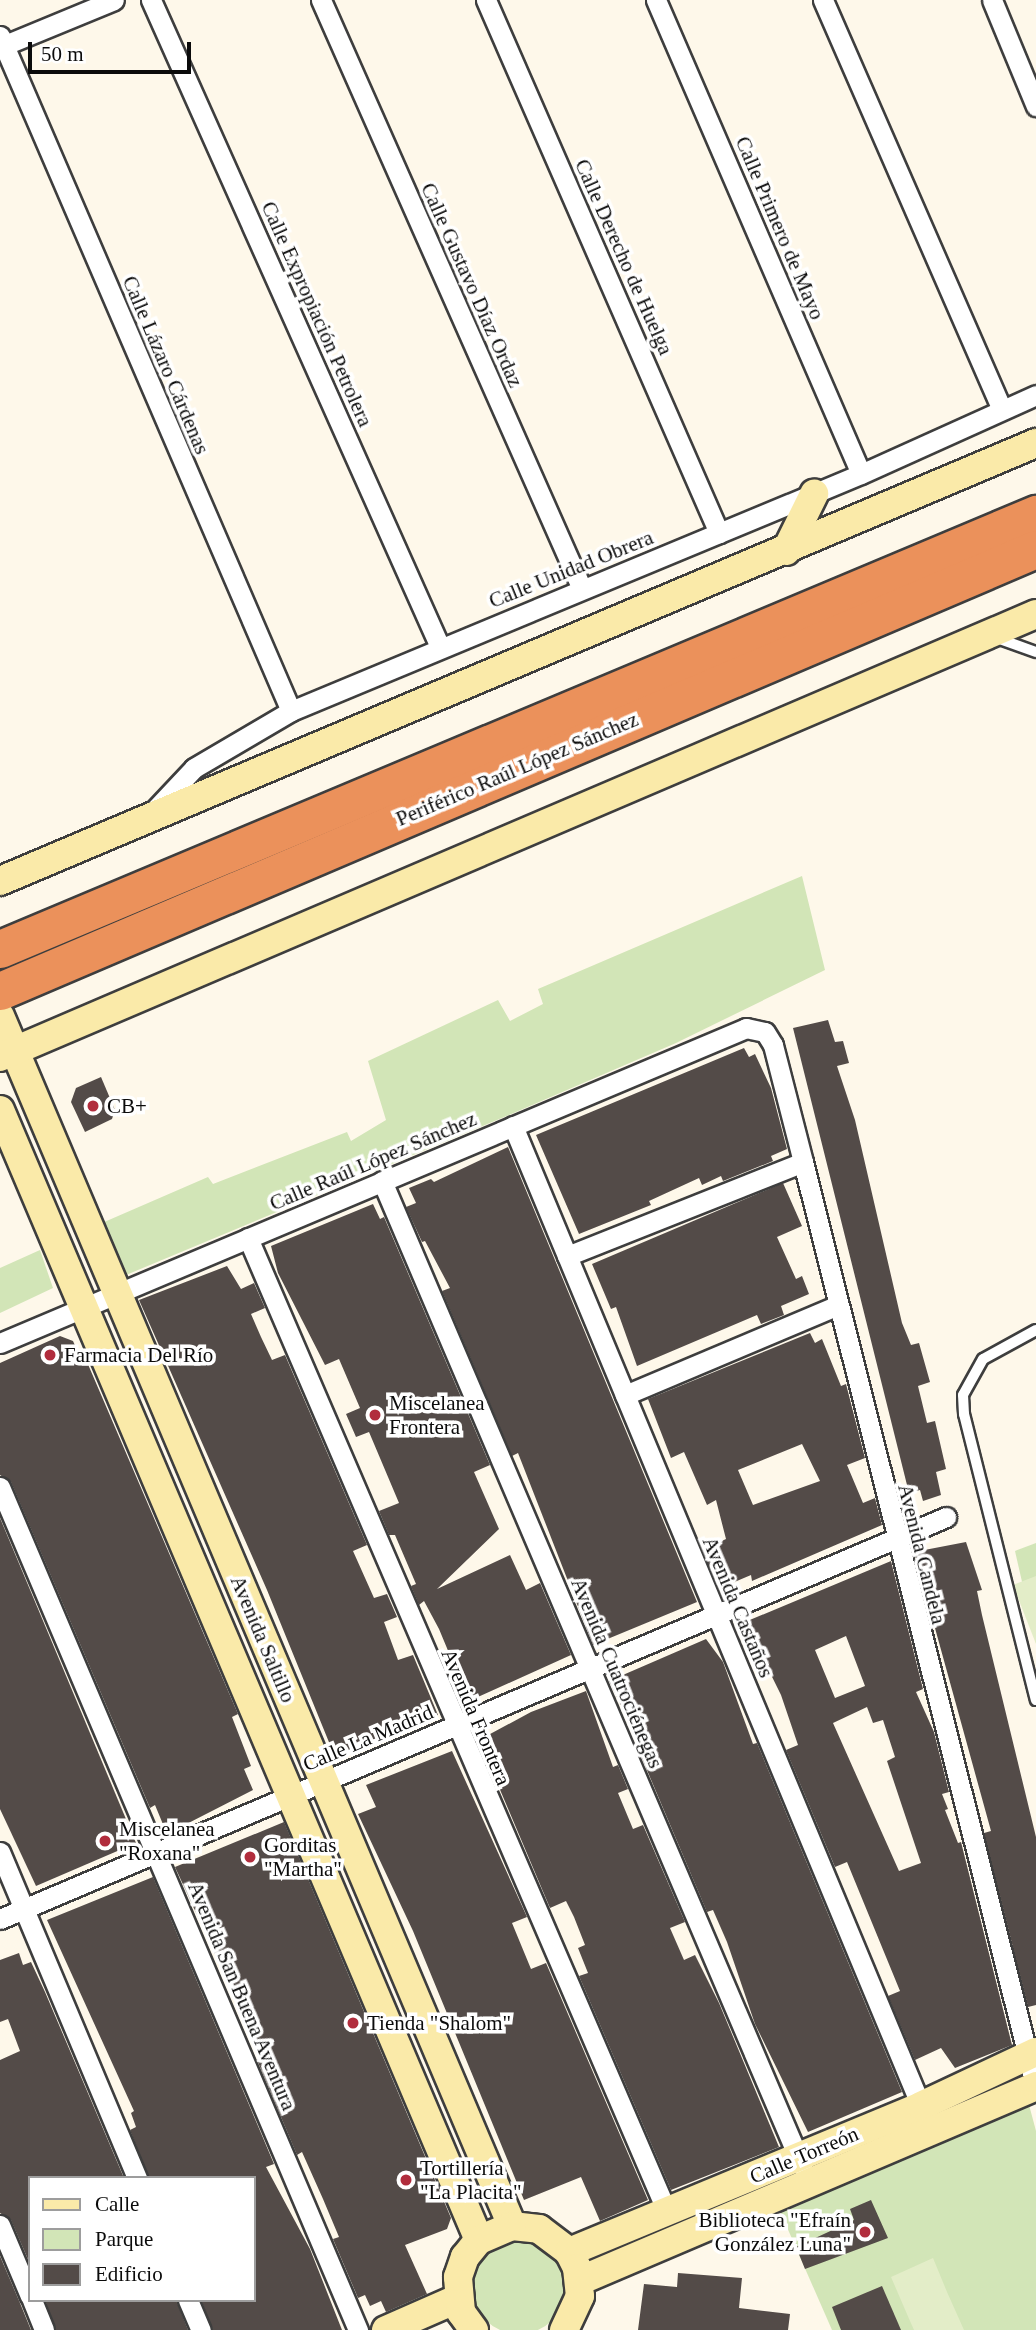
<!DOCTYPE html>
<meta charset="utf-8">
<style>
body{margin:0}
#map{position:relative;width:1036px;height:2330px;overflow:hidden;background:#fef8ea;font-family:Georgia,serif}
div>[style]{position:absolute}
.green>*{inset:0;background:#d2e5b7}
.round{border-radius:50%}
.pitch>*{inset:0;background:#e3edc8}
.building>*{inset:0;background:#534b48}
.roads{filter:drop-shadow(2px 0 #3e3e3e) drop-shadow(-2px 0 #3e3e3e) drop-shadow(0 2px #3e3e3e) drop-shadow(0 -2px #3e3e3e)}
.lane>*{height:10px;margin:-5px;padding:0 5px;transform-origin:5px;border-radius:5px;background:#fff}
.street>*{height:19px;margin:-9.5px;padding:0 9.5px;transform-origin:9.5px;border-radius:9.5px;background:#fff}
.secondary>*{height:28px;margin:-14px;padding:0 14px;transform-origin:14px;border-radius:14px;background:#faeaa9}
.highway>*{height:37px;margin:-18.5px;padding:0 18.5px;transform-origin:18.5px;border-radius:18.5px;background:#eb915b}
.dots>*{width:19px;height:19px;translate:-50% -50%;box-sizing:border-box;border:4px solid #fff;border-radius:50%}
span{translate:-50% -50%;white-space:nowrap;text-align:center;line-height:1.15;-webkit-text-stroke:7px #fff;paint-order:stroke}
.street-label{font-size:21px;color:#0b0b0b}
.poi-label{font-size:21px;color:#0b0b0b}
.left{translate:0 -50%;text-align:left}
.right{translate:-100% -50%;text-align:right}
.legend{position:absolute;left:28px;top:2176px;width:228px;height:126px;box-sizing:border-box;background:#fff;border:2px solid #9d9d9d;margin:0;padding:9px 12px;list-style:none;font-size:21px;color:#0b0b0b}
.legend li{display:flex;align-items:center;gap:14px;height:35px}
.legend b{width:35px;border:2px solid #9d9d9d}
.scale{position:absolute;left:28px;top:42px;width:163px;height:32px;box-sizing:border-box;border:4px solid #0b0b0b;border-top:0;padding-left:9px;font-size:21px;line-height:24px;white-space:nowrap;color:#0b0b0b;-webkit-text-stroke:5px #fff;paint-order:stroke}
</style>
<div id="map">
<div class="green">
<i style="clip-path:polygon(802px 876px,825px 970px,676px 1043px,509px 1115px,126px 1275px,115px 1272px,95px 1226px,208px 1177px,213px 1184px,347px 1132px,351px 1141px,386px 1120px,368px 1061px,498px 1000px,510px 1021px,543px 1004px,538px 989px)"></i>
<i style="clip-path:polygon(40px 1250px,53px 1288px,0 1313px,0 1268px)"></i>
<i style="clip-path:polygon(1036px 1543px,1036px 1643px,1015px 1551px)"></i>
<i style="clip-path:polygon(1028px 2101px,1036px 2131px,1036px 2330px,832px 2330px,779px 2209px)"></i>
<i class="round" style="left:472px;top:2240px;width:94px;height:94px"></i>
</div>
<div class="pitch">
<i style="clip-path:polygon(1036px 1576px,1036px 1644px,1013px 1585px)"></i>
<i style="clip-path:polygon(933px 2258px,947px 2292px,964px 2330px,914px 2330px,910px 2321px,891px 2277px)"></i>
</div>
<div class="building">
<i style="clip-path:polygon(828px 1020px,835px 1042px,843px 1041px,849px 1063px,837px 1066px,855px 1120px,902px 1323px,911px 1345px,919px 1343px,930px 1382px,918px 1386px,927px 1423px,935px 1421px,946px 1469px,936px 1472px,941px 1495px,923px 1501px,920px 1490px,909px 1493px,793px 1028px)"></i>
<i style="clip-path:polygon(744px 1048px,749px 1057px,755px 1054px,771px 1088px,787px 1149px,771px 1156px,773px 1161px,723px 1181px,721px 1176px,702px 1185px,699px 1178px,649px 1201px,651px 1205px,579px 1234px,536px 1135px)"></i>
<i style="clip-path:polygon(101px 1077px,115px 1110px,112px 1119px,85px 1132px,71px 1102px,76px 1088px)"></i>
<i style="clip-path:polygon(508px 1147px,697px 1602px,593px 1645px,518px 1453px,512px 1456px,442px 1291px,450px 1288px,425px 1241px,422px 1242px,406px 1207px,416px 1203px,409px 1188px,431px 1179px,434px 1182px)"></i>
<i style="clip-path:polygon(783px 1183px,802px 1226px,777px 1237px,796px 1279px,802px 1276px,809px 1294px,781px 1306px,784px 1315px,761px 1324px,757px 1315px,637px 1366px,616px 1307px,611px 1309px,592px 1264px)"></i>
<i style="clip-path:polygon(373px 1204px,380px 1219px,384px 1217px,490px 1465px,474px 1472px,499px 1529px,437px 1589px,510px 1555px,526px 1590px,540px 1583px,571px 1655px,469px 1701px,439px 1629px,424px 1601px,419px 1605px,411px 1586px,416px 1584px,395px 1535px,389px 1535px,379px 1511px,399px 1503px,369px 1432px,356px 1437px,346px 1414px,360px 1408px,339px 1359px,325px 1365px,278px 1273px,271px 1246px)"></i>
<i style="clip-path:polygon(227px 1266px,241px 1289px,254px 1283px,265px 1308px,251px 1314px,261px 1337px,272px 1360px,285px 1355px,367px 1545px,353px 1551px,374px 1598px,387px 1594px,397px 1617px,384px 1622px,398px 1660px,413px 1655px,438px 1715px,335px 1757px,267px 1590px,139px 1300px)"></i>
<i style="clip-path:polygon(evenodd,810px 1333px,815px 1343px,822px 1339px,841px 1386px,846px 1384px,865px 1458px,847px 1465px,863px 1503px,875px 1498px,882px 1525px,752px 1581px,751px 1575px,725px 1586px,716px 1562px,709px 1566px,703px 1550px,726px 1539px,716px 1500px,707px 1505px,684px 1452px,671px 1458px,648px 1399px,810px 1333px,802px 1444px,820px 1481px,753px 1505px,738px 1470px,802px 1444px)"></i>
<i style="clip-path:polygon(60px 1336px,73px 1341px,80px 1357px,84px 1355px,238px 1714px,232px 1717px,251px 1766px,244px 1769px,253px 1790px,167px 1834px,155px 1805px,150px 1808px,11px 1482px,0 1475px,0 1363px)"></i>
<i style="clip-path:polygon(0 1518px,136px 1843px,36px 1886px,0 1809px)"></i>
<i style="clip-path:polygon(966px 1542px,982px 1590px,977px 1591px,982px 1615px,1036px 1837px,1036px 2005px,1028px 2007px,984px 1833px,991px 1831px,914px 1552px)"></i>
<i style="clip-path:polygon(evenodd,891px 1561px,923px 1689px,916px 1692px,934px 1732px,949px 1792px,942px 1794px,948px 1809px,945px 1810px,958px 1843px,961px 1842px,1012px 2045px,955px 2068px,941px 2048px,915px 2060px,888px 1996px,900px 1991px,847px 1862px,835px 1867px,786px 1750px,798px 1745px,781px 1695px,745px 1622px,891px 1561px,846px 1636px,865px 1686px,835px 1698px,815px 1650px,846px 1636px,891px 1561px,867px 1707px,873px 1723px,883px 1720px,895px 1757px,887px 1761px,921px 1863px,899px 1871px,833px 1723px,867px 1707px)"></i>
<i style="clip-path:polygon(706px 1639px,723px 1662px,753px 1744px,757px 1743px,902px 2092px,808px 2132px,755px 2024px,727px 1942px,713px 1910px,707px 1912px,641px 1756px,645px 1754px,609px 1681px)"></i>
<i style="clip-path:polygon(586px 1691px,613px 1767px,618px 1765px,628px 1789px,618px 1793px,633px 1829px,643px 1825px,685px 1922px,670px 1928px,684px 1960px,695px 1955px,719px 2003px,779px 2147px,671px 2190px,579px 1976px,588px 1973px,578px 1948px,585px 1945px,574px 1917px,566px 1901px,550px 1908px,479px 1740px,531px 1712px)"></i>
<i style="clip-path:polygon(452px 1751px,527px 1917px,512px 1923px,531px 1969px,546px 1963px,648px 2200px,600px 2221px,581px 2177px,524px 2200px,413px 1931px,358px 1814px,376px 1807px,366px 1785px)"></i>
<i style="clip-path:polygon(284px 1822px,451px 2218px,447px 2229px,405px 2245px,427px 2294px,386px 2312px,381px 2301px,370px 2306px,365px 2295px,358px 2298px,333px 2239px,339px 2237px,323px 2199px,302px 2152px,297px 2155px,257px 2060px,262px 2057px,175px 1867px)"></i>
<i style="clip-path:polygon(153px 1877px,274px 2164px,266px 2167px,310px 2249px,342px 2330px,213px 2330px,201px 2300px,254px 2300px,254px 2178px,149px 2178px,130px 2130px,136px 2127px,131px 2113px,134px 2111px,47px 1920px)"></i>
<i style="clip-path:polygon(19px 1953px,23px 1965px,31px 1962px,45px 1992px,124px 2178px,30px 2178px,30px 2264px,11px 2220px,0 2213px,0 2060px,20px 2051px,8px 2019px,0 2022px,0 1960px)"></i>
<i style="clip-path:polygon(871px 2200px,888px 2238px,805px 2269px,796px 2247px,854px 2220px,850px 2209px)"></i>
<i style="clip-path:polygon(0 2256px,20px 2303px,31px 2330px,0 2330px)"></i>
<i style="clip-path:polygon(678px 2273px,742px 2278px,739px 2308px,790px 2314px,788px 2330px,638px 2330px,644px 2284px,677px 2287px)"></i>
<i style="clip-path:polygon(882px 2286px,901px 2330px,841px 2330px,832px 2307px)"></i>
<i style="clip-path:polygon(45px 2300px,176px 2300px,188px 2330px,56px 2330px)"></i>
</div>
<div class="roads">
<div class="lane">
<i style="left:994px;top:637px;width:45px;rotate:19.7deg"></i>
<i style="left:1036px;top:1330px;width:60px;rotate:151.3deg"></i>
<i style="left:983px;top:1359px;width:41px;rotate:119.1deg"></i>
<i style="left:963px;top:1395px;width:19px;rotate:87deg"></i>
<i style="left:964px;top:1414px;width:295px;rotate:75.9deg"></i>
</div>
<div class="street">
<i style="left:151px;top:0;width:709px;rotate:65.93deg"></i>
<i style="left:321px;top:0;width:644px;rotate:66.1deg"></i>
<i style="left:486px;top:0;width:582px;rotate:66.39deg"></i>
<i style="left:656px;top:0;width:516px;rotate:66.61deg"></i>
<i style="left:823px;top:0;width:447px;rotate:66.4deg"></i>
<i style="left:992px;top:0;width:115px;rotate:67.5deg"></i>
<i style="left:0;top:36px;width:735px;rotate:66.68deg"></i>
<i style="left:0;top:47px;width:123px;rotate:-22.4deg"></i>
<i style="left:148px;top:817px;width:67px;rotate:-46.8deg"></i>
<i style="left:194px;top:768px;width:113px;rotate:-30.4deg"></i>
<i style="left:291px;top:711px;width:617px;rotate:-22.58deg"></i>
<i style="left:861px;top:474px;width:192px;rotate:-24.3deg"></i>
<i style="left:513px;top:1126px;width:1062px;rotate:67.4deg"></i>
<i style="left:382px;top:1181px;width:1071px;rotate:66.91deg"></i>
<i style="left:248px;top:1238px;width:1060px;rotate:66.72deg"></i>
<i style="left:567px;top:1256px;width:254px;rotate:-21.7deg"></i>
<i style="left:0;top:1343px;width:810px;rotate:-22.89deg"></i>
<i style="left:746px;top:1028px;width:19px;rotate:12deg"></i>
<i style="left:765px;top:1032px;width:15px;rotate:58deg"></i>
<i style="left:773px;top:1045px;width:121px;rotate:75.6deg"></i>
<i style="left:803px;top:1162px;width:955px;rotate:75.88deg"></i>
<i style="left:625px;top:1395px;width:231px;rotate:-22.9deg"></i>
<i style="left:0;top:1487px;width:916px;rotate:66.99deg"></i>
<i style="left:0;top:1852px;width:354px;rotate:67.2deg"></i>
<i style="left:0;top:1919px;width:1028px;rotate:-23.02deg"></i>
<i style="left:0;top:2225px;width:77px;rotate:67.1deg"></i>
<i style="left:32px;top:2300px;width:32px;rotate:68deg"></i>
<i style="left:188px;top:2300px;width:33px;rotate:67deg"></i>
</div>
<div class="secondary">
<i style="left:786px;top:551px;width:64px;rotate:-63.8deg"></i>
<i style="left:0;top:881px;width:1125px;rotate:-22.92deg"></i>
<i style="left:0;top:1016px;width:1314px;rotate:67.06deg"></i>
<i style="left:0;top:1057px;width:1127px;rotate:-23.15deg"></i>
<i style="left:0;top:1110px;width:1227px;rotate:67.03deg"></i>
<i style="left:569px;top:2252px;width:381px;rotate:-22.5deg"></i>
<i style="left:921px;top:2106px;width:127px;rotate:-25.2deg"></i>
<i style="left:579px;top:2281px;width:497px;rotate:-23.1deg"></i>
<i style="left:386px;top:2330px;width:77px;rotate:-23.6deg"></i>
<i style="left:474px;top:2330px;width:22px;rotate:-126deg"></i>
<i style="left:461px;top:2312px;width:35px;rotate:-95deg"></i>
<i style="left:458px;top:2277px;width:21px;rotate:-71deg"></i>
<i style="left:465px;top:2257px;width:22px;rotate:-51deg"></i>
<i style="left:479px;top:2240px;width:36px;rotate:-23deg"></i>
<i style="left:512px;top:2226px;width:27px;rotate:6deg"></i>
<i style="left:539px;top:2229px;width:38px;rotate:37deg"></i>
<i style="left:569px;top:2252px;width:18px;rotate:63deg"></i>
<i style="left:577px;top:2268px;width:28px;rotate:84deg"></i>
<i style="left:580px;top:2296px;width:38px;rotate:115deg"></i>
</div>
<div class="highway">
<i style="left:0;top:949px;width:1124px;rotate:-22.78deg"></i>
<i style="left:0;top:991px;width:1126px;rotate:-23.11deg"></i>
</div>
</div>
<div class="dots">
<i style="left:93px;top:1106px;background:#b12d3d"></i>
<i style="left:50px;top:1355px;background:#b12d3d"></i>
<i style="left:375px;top:1415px;background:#b12d3d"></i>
<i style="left:105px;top:1841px;background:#b12d3d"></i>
<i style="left:250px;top:1857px;background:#b12d3d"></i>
<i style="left:353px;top:2023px;background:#b12d3d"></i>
<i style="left:406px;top:2180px;background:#b12d3d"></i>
<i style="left:865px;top:2232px;background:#b12d3d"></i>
</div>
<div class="street-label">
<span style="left:780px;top:228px;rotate:67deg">Calle Primero de Mayo</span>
<span style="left:624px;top:257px;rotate:66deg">Calle Derecho de Huelga</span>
<span style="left:472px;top:285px;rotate:66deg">Calle Gustavo Díaz Ordaz</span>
<span style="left:317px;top:314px;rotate:66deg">Calle Expropiación Petrolera</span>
<span style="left:166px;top:365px;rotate:67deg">Calle Lázaro Cárdenas</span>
<span style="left:571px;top:569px;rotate:-22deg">Calle Unidad Obrera</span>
<span style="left:517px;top:769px;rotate:-23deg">Periférico Raúl López Sánchez</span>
<span style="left:373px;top:1161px;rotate:-23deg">Calle Raúl López Sánchez</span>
<span style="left:922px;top:1554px;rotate:76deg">Avenida Candela</span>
<span style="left:738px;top:1607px;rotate:67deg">Avenida Castaños</span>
<span style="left:263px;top:1639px;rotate:67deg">Avenida Saltillo</span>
<span style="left:617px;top:1673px;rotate:67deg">Avenida Cuatrociénegas</span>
<span style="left:476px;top:1717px;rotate:67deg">Avenida Frontera</span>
<span style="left:368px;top:1738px;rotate:-23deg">Calle La Madrid</span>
<span style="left:242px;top:1996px;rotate:67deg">Avenida San Buena Aventura</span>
<span style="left:804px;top:2155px;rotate:-23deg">Calle Torreón</span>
</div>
<div class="poi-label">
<span class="left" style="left:107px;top:1106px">CB+</span>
<span class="left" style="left:64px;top:1355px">Farmacia Del Río</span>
<span class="left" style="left:389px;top:1415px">Miscelanea<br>Frontera</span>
<span class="left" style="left:119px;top:1841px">Miscelanea<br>"Roxana"</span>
<span class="left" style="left:264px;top:1857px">Gorditas<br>"Martha"</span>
<span class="left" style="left:367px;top:2023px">Tienda "Shalom"</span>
<span class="left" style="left:420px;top:2180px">Tortillería<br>"La Placita"</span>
<span class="right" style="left:851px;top:2232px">Biblioteca "Efraín<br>González Luna"</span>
</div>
<ul class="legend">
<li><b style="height:9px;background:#faeaa9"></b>Calle</li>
<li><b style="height:19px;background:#d2e5b7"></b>Parque</li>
<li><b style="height:19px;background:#534b48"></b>Edificio</li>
</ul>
<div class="scale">50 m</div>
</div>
